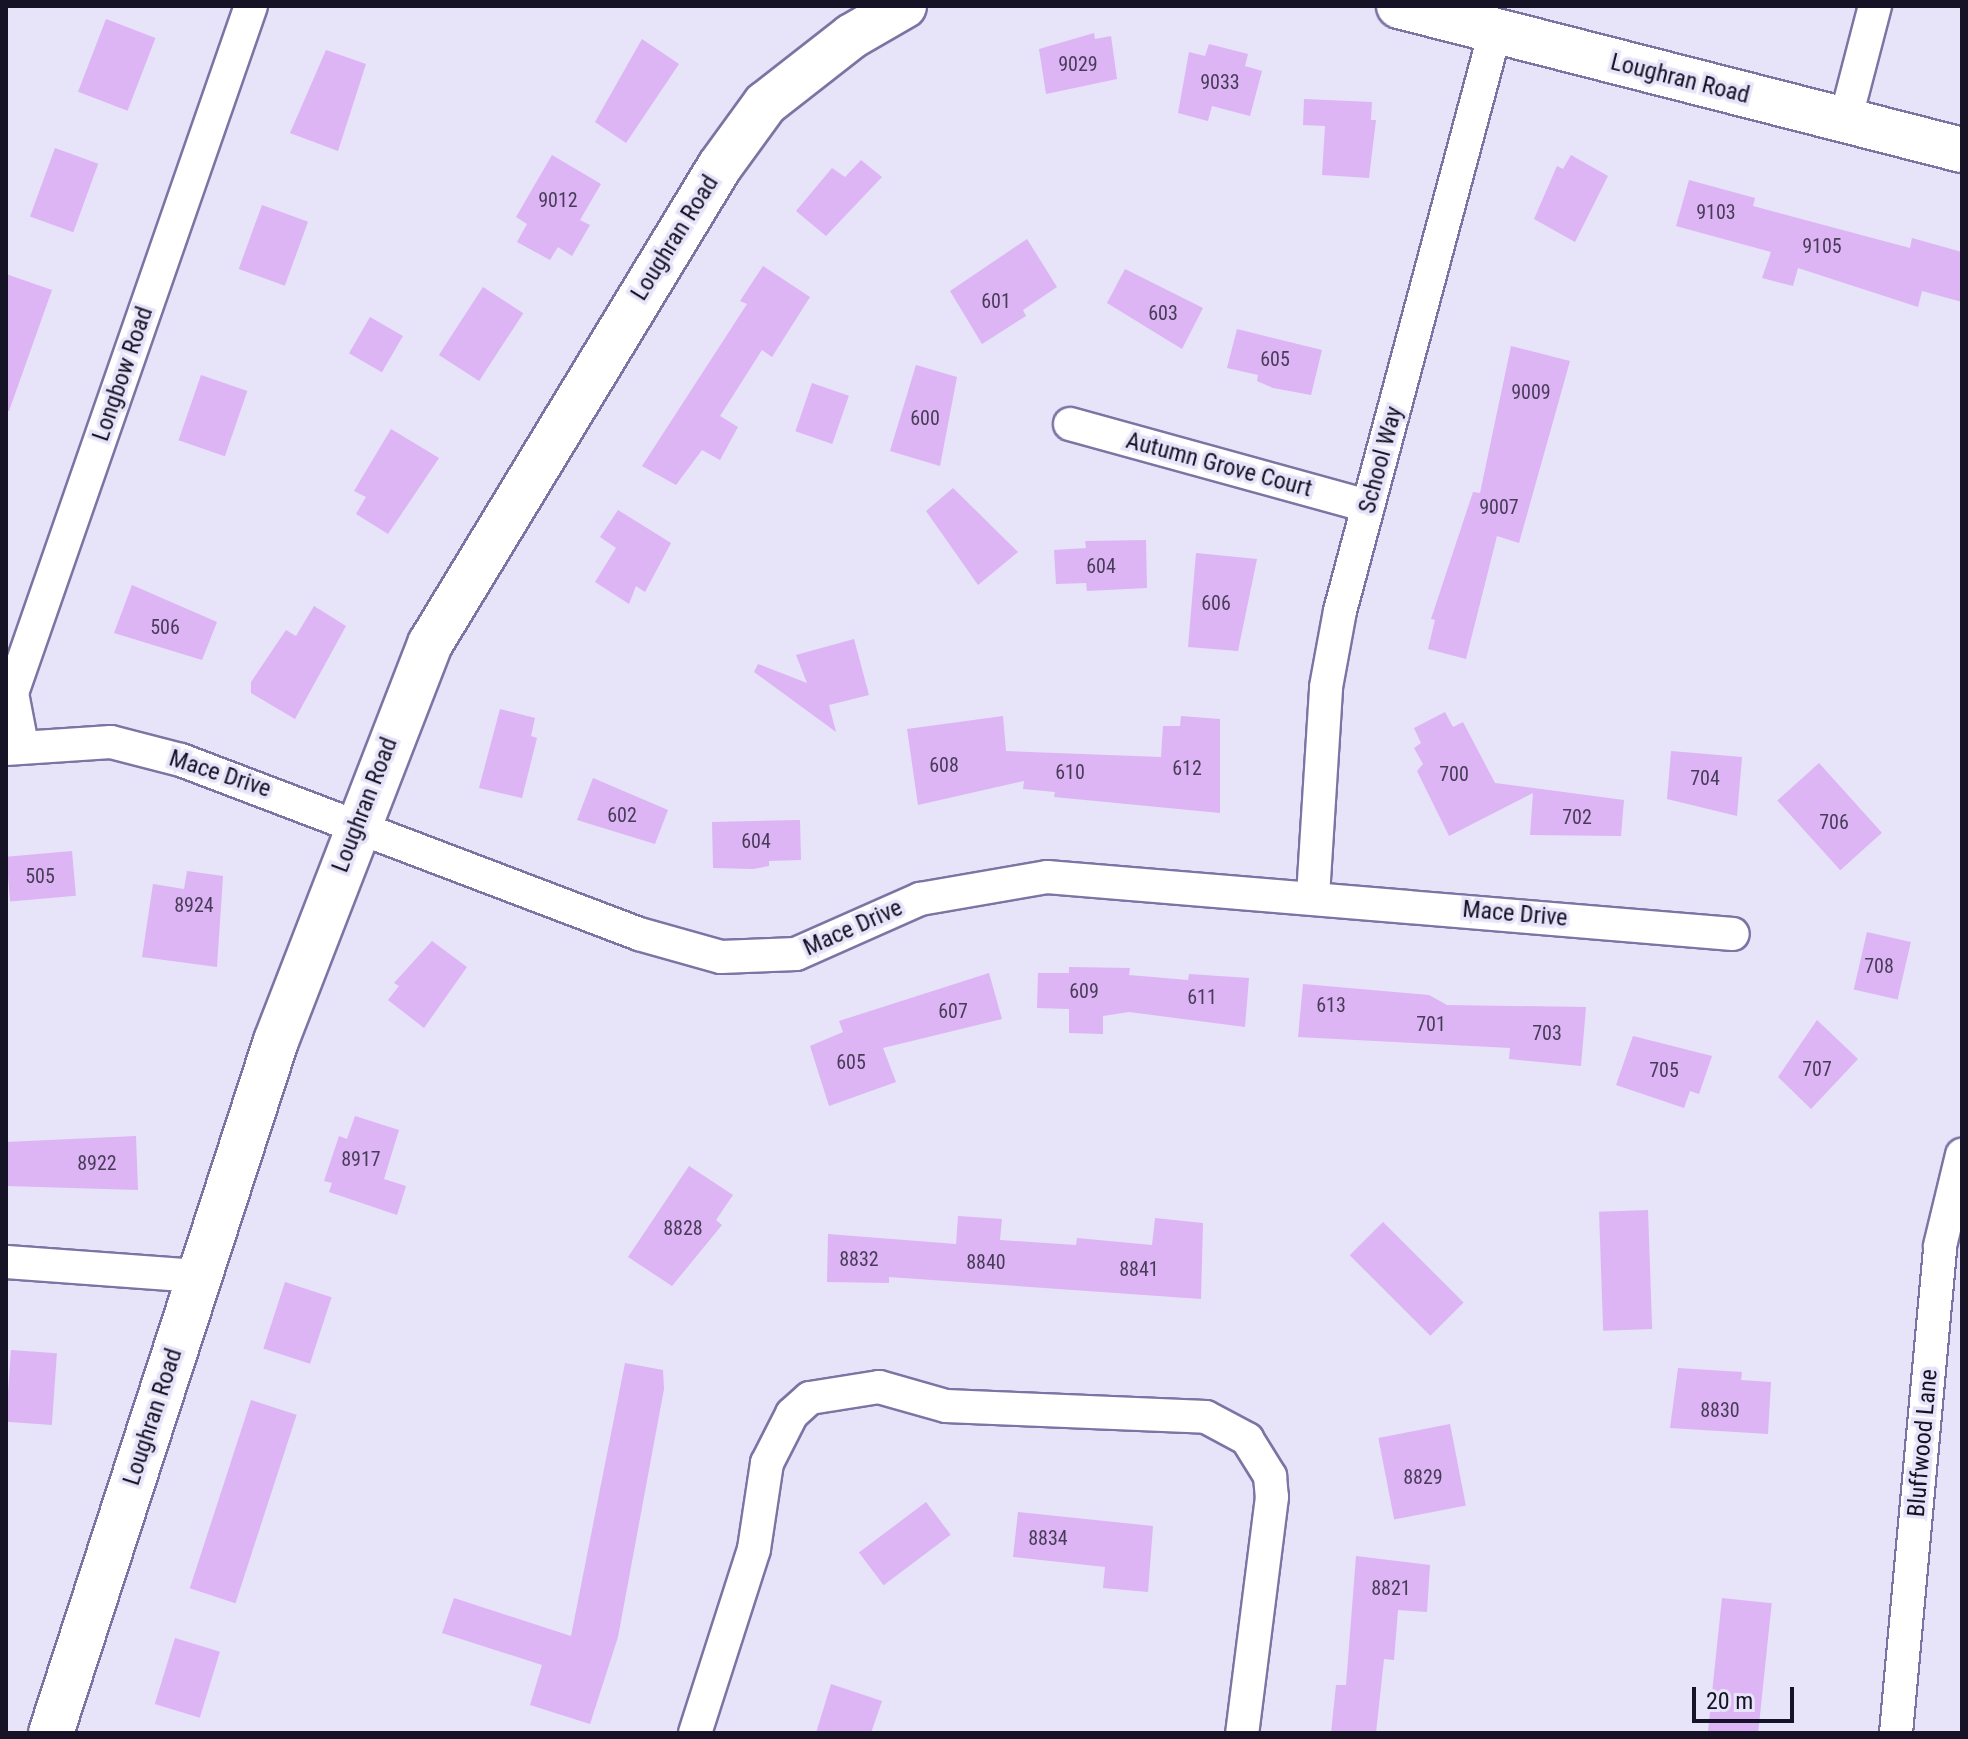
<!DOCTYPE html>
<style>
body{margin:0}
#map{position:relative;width:1968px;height:1739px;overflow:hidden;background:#e7e3f9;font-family:"Roboto Condensed",sans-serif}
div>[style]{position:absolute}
.building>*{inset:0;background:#ddb5f4;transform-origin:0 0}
.roads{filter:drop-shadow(2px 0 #7d74a4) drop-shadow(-2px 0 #7d74a4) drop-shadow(0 2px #7d74a4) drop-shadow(0 -2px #7d74a4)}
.street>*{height:32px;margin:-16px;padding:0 16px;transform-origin:16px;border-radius:16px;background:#fff}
.secondary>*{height:44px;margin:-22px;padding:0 22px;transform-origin:22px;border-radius:22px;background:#fff}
span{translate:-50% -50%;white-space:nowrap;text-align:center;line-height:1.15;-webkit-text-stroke:7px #e7e3f9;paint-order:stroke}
.number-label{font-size:20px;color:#483c5a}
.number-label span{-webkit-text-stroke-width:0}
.street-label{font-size:24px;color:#171326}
.frame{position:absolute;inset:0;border:8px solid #171326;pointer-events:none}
.scale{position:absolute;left:1692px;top:1687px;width:102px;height:36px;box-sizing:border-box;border:4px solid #171326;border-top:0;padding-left:10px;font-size:24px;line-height:28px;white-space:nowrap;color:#171326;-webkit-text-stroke:6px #e7e3f9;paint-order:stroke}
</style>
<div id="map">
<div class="building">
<i style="left:106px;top:19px;width:53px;height:78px;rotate:21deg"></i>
<i style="clip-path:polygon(1094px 33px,1095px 39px,1111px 36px,1117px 79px,1046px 94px,1039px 49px)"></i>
<i style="clip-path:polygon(642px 39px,679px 64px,626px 143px,595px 122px)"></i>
<i style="clip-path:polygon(1209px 44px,1248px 54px,1245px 66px,1262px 71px,1250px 116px,1212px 106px,1208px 121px,1178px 113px,1189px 52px,1205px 56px)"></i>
<i style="clip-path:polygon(326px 50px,366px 64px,338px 151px,290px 133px)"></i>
<i style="clip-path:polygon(1304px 99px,1372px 102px,1371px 120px,1376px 120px,1369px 178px,1322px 175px,1325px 126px,1303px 125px)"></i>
<i style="left:55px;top:148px;width:46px;height:73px;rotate:20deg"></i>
<i style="clip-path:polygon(552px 155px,601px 184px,580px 220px,590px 225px,572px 256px,558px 247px,550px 260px,517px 242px,527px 224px,516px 217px)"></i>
<i style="clip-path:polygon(1571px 155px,1608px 176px,1575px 242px,1534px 219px,1557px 166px,1563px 169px)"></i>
<i style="clip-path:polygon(861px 160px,882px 177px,826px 236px,796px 211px,832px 168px,845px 177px)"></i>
<i style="clip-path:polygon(1689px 180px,1755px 198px,1753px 206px,1910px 248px,1912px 238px,1962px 252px,1962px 302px,1922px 291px,1918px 307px,1798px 268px,1793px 286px,1762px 278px,1771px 252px,1676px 226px)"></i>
<i style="left:262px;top:205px;width:49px;height:68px;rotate:20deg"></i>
<i style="clip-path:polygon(1027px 239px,1057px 287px,1023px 310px,1026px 316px,982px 344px,950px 291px)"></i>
<i style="clip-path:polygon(763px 266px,810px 297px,772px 357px,762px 350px,720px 416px,738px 427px,720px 460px,702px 450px,676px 485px,642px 466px,747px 304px,740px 301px)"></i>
<i style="clip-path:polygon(1125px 269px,1203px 308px,1182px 349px,1107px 303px)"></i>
<i style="clip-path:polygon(6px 274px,52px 290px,9px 411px,6px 411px)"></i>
<i style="left:483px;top:287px;width:48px;height:81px;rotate:33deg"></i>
<i style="left:370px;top:317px;width:38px;height:42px;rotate:30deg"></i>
<i style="clip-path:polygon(1237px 329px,1322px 350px,1311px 395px,1273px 388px,1257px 381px,1258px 375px,1227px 368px)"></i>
<i style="clip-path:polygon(1511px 346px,1570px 361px,1519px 543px,1497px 536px,1466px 659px,1428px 649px,1435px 620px,1431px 619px,1473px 492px,1480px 493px)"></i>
<i style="clip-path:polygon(916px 365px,957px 377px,940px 466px,890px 451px)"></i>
<i style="left:201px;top:375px;width:49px;height:69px;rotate:19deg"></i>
<i style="left:812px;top:383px;width:39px;height:51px;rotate:19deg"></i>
<i style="clip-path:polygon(391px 429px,439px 458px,388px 534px,356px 514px,366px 497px,354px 491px)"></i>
<i style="clip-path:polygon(953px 488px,1018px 552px,978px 585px,926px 511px)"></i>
<i style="clip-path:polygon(618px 510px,671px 543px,645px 592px,636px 586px,629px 604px,595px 582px,616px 548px,600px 537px)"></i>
<i style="clip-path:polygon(1146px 540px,1147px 588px,1087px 591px,1086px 583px,1056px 584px,1054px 550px,1086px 548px,1085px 541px)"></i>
<i style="clip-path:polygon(1196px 553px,1257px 559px,1238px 651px,1188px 647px)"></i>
<i style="clip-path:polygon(132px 585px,217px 622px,202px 660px,114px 633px)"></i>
<i style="clip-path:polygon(314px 606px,346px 626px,295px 719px,251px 693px,251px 682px,286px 630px,296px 636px)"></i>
<i style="clip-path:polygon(854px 639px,869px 695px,829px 705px,836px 732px,754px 672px,758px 664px,807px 683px,796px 655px)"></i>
<i style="clip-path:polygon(500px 709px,535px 718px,531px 736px,537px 738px,522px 798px,479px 788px)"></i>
<i style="clip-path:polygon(1445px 712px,1453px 727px,1463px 722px,1495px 783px,1624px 800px,1621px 836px,1530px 835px,1533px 793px,1449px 836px,1417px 771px,1423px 764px,1414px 748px,1421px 743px,1414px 728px)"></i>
<i style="clip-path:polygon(1003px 716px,1006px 751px,1161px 757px,1163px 726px,1180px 726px,1181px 716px,1220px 719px,1220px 813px,1054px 797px,1055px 792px,1023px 789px,1024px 781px,918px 805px,907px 729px)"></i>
<i style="clip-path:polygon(1671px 751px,1742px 757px,1737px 816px,1667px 799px)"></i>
<i style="left:1819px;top:763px;width:94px;height:56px;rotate:48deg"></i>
<i style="clip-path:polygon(593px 778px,668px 810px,655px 844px,577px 820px)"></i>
<i style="clip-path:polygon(800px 820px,801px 860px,769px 861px,769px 866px,753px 869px,713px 868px,712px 822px)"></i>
<i style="left:72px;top:851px;width:45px;height:66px;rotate:85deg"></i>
<i style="clip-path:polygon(187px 871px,223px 876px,217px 967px,142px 957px,153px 884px,184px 889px)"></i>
<i style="left:1867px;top:932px;width:45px;height:59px;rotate:13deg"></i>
<i style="clip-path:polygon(432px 941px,467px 967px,424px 1028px,388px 1000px,399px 986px,394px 983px)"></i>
<i style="clip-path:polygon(1069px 967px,1130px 968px,1129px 975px,1188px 980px,1189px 974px,1249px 978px,1245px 1027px,1129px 1012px,1103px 1016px,1103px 1034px,1069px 1033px,1069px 1009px,1037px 1008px,1038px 973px,1069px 973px)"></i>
<i style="clip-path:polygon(989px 973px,1002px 1019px,883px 1048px,896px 1082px,829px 1106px,810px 1046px,843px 1032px,839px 1021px)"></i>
<i style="clip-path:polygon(1303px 984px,1429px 995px,1447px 1005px,1586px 1007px,1581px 1066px,1509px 1059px,1510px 1048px,1298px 1037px)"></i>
<i style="clip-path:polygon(1817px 1020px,1858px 1059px,1811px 1109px,1778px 1077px)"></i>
<i style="clip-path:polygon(1633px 1036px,1712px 1056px,1699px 1094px,1690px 1091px,1684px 1108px,1616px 1085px)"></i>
<i style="clip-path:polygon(355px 1116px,399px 1130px,384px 1179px,406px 1186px,397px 1215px,329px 1192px,332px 1183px,324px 1181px,339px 1136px,347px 1139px)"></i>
<i style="clip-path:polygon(136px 1136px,138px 1190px,6px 1186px,6px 1142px)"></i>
<i style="clip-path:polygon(689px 1166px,733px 1195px,716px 1220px,722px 1225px,672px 1286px,628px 1257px)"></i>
<i style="left:1648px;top:1210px;width:119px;height:49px;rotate:88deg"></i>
<i style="clip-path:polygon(958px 1216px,1002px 1219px,1000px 1240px,1076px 1245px,1077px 1238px,1152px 1245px,1155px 1218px,1203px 1223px,1201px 1299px,889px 1277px,889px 1283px,827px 1282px,828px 1234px,956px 1244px)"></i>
<i style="left:1383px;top:1222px;width:114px;height:47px;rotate:45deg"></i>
<i style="left:285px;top:1282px;width:49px;height:70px;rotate:18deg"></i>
<i style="left:11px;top:1350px;width:46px;height:72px;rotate:4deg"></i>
<i style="clip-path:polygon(625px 1363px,663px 1370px,664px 1389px,618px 1637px,590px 1724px,530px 1705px,542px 1665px,442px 1633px,454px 1598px,571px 1636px)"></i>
<i style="clip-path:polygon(1678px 1368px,1742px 1372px,1741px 1380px,1771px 1382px,1768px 1434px,1670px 1428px)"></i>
<i style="left:251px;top:1400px;width:48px;height:198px;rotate:18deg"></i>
<i style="left:1450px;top:1424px;width:83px;height:73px;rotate:79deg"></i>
<i style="left:926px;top:1502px;width:41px;height:84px;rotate:53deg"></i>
<i style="clip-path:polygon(1018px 1512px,1153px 1526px,1148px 1592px,1103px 1588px,1105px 1567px,1013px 1557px)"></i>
<i style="clip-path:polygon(1356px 1556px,1430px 1565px,1427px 1612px,1398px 1610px,1394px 1660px,1384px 1659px,1376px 1733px,1331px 1733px,1336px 1685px,1346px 1685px)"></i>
<i style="left:1722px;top:1598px;width:50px;height:135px;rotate:6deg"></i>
<i style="left:175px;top:1638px;width:47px;height:69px;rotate:17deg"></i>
<i style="clip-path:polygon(831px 1684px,882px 1701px,871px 1733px,816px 1733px)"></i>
</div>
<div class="roads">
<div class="street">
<i style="left:1845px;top:121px;width:119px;rotate:-75.4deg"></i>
<i style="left:1070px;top:424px;width:309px;rotate:15.4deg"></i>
<i style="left:22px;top:745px;width:53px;rotate:-100.9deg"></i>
<i style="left:12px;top:693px;width:727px;rotate:-70.82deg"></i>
<i style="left:6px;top:749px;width:105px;rotate:-3.8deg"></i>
<i style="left:111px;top:742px;width:72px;rotate:14.4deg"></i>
<i style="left:181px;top:760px;width:490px;rotate:20.8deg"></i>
<i style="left:639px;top:934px;width:85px;rotate:15.7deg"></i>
<i style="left:721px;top:957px;width:75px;rotate:-2.3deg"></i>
<i style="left:796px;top:954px;width:136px;rotate:-23.9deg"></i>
<i style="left:920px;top:899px;width:129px;rotate:-9.8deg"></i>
<i style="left:1047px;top:877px;width:688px;rotate:4.75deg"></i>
<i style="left:1313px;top:896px;width:209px;rotate:-86.4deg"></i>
<i style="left:1326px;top:687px;width:77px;rotate:-79.6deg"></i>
<i style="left:1340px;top:611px;width:599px;rotate:-75.01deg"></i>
<i style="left:6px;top:1262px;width:193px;rotate:4.2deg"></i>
<i style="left:695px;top:1733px;width:193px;rotate:-72.2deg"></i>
<i style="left:754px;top:1549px;width:87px;rotate:-81.4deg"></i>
<i style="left:767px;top:1463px;width:55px;rotate:-63deg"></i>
<i style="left:792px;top:1414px;width:24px;rotate:-42deg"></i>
<i style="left:810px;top:1398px;width:70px;rotate:-9.1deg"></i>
<i style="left:879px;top:1387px;width:70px;rotate:15.8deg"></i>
<i style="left:946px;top:1406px;width:260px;rotate:2.4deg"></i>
<i style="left:1206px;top:1417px;width:47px;rotate:28.2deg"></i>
<i style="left:1247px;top:1439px;width:44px;rotate:58.1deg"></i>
<i style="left:1270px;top:1476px;width:21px;rotate:85deg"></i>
<i style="left:1272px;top:1497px;width:238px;rotate:97.2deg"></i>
<i style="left:1896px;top:1733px;width:489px;rotate:-84.8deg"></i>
<i style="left:1940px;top:1246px;width:94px;rotate:-76.4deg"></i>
</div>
<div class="secondary">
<i style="left:1399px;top:6px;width:581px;rotate:14.35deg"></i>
<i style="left:51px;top:1733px;width:728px;rotate:-71.99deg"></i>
<i style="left:276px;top:1041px;width:426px;rotate:-68.8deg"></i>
<i style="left:430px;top:644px;width:559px;rotate:-58.76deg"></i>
<i style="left:720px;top:166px;width:77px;rotate:-54deg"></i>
<i style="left:765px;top:104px;width:110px;rotate:-38deg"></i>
<i style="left:852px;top:36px;width:60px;rotate:-30deg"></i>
</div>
</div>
<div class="number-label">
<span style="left:1078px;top:64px">9029</span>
<span style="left:1220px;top:82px">9033</span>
<span style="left:558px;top:200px">9012</span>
<span style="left:1716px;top:212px">9103</span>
<span style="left:1822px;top:246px">9105</span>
<span style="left:996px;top:301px">601</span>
<span style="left:1163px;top:313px">603</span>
<span style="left:1275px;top:359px">605</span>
<span style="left:1531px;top:392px">9009</span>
<span style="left:925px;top:418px">600</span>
<span style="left:1499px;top:507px">9007</span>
<span style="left:1101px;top:566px">604</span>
<span style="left:1216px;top:603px">606</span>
<span style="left:165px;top:627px">506</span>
<span style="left:944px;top:765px">608</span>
<span style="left:1187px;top:768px">612</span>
<span style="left:1070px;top:772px">610</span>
<span style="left:1454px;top:774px">700</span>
<span style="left:1705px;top:778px">704</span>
<span style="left:622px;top:815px">602</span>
<span style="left:1577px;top:817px">702</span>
<span style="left:1834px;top:822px">706</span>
<span style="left:756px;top:841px">604</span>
<span style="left:40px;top:876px">505</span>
<span style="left:194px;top:905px">8924</span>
<span style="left:1879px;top:966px">708</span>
<span style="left:1084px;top:991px">609</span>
<span style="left:1202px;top:997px">611</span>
<span style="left:1331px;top:1005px">613</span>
<span style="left:953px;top:1011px">607</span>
<span style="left:1431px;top:1024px">701</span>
<span style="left:1547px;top:1033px">703</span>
<span style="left:851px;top:1062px">605</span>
<span style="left:1817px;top:1069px">707</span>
<span style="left:1664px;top:1070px">705</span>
<span style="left:361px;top:1159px">8917</span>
<span style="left:97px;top:1163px">8922</span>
<span style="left:683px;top:1228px">8828</span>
<span style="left:859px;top:1259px">8832</span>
<span style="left:986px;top:1262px">8840</span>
<span style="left:1139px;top:1269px">8841</span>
<span style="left:1720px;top:1410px">8830</span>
<span style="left:1423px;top:1477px">8829</span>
<span style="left:1048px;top:1538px">8834</span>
<span style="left:1391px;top:1588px">8821</span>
</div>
<div class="street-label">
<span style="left:1680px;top:79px;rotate:14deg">Loughran Road</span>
<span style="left:675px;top:238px;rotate:-58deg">Loughran Road</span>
<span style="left:123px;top:374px;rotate:-71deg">Longbow Road</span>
<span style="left:1381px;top:460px;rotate:-75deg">School Way</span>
<span style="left:1219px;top:465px;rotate:15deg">Autumn Grove Court</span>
<span style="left:220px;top:774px;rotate:18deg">Mace Drive</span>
<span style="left:365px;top:805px;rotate:-69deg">Loughran Road</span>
<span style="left:1515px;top:914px;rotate:5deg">Mace Drive</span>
<span style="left:853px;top:928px;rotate:-24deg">Mace Drive</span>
<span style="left:153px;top:1417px;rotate:-72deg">Loughran Road</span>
<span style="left:1923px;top:1443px;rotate:-85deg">Bluffwood Lane</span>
</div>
<div class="frame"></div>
<div class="scale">20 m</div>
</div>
